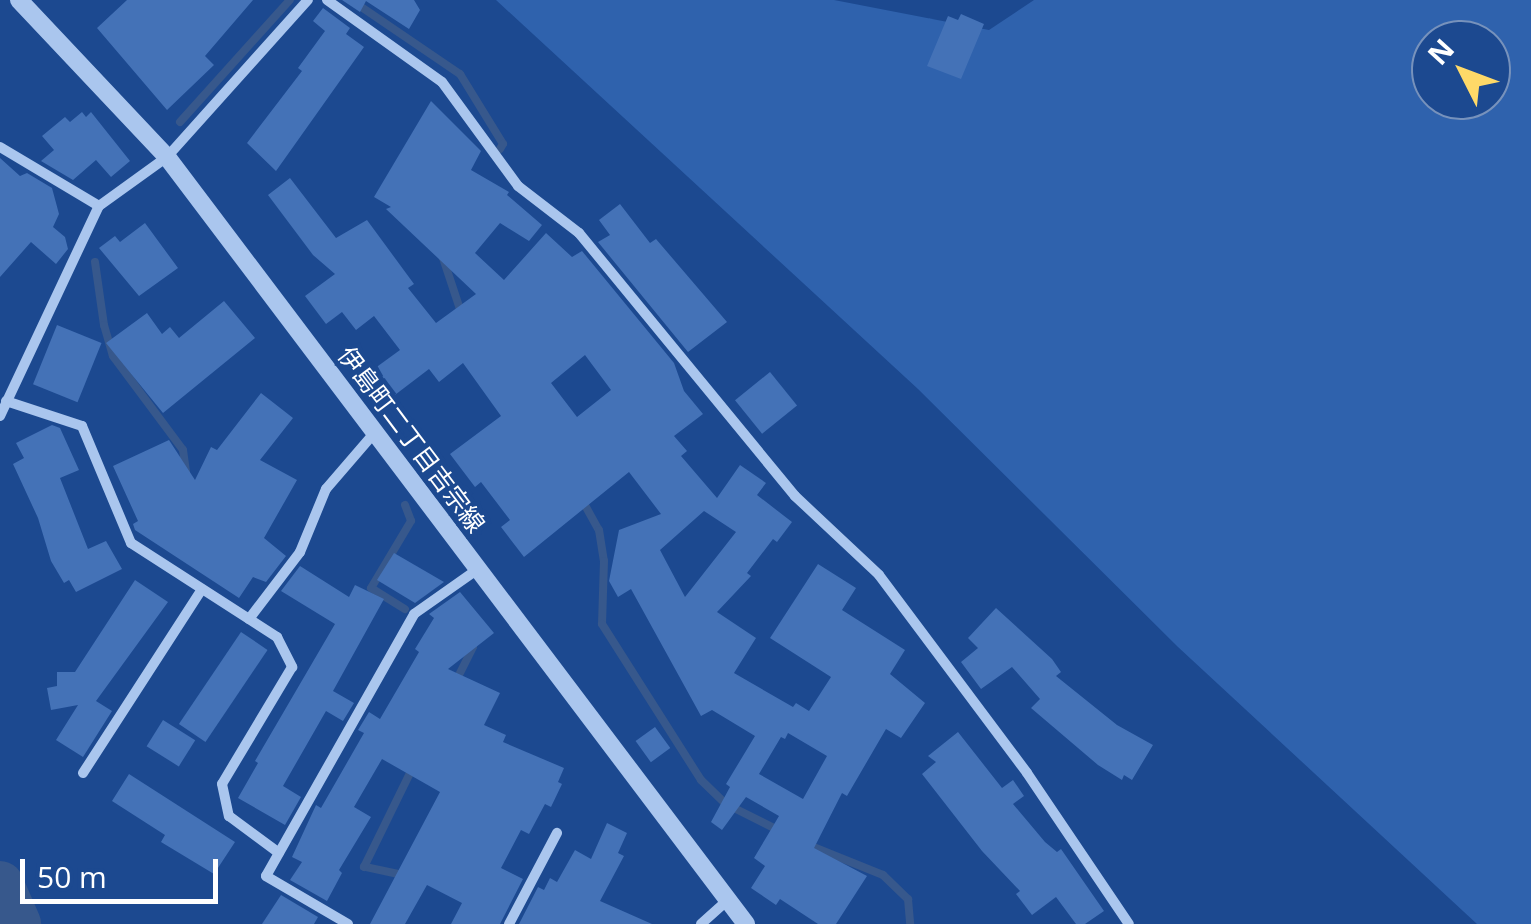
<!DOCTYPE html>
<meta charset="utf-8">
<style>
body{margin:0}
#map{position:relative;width:1531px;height:924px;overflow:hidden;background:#1c4990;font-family:"Open Sans","Noto Sans JP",sans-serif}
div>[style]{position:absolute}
.green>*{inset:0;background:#2f62ad}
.stream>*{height:8px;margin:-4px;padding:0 4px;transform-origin:4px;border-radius:4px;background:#37588c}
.river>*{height:48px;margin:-24px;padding:0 24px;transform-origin:24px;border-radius:24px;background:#37588c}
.building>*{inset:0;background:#4472b7;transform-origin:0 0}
.minor>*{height:10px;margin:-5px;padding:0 5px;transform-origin:5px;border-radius:5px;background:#aac6ee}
.tertiary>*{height:18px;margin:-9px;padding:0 9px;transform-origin:9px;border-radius:9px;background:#aac6ee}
span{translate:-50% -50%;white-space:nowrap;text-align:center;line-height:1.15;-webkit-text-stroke:9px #1c4990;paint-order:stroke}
.street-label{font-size:25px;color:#fff}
.north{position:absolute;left:1411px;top:20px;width:100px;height:100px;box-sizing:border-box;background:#1c4990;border:2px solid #7792bc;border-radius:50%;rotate:312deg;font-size:28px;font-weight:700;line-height:40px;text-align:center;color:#fff}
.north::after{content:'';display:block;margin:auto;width:35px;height:45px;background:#fed968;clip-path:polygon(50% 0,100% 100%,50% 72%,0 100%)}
.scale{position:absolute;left:20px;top:859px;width:198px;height:45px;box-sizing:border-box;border:5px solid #fff;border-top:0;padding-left:12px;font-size:30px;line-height:35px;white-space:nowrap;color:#fff;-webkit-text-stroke:8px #1c4990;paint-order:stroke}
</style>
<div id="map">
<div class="green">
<i style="clip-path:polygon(evenodd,496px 0,834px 0,989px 30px,1034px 0,1531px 0,1531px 924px,1477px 924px,1178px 647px,918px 389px,496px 0,1431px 40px,1491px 40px,1491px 100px,1431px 100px,1431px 40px)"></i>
</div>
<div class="stream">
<i style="left:351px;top:0;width:132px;rotate:34.2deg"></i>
<i style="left:460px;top:74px;width:82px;rotate:58.4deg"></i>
<i style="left:503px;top:144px;width:6px;rotate:121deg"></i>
<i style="left:180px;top:122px;width:164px;rotate:-48deg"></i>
<i style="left:443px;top:258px;width:60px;rotate:71.6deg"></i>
<i style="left:95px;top:262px;width:64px;rotate:81.9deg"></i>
<i style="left:104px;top:325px;width:32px;rotate:74deg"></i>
<i style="left:113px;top:356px;width:117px;rotate:53.3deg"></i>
<i style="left:183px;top:450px;width:22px;rotate:82deg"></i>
<i style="left:581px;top:498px;width:37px;rotate:61deg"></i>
<i style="left:599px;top:530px;width:31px;rotate:81deg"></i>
<i style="left:604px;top:561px;width:63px;rotate:91.8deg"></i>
<i style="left:602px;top:624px;width:185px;rotate:57.6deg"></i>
<i style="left:701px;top:780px;width:35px;rotate:44deg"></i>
<i style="left:726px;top:804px;width:60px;rotate:26.6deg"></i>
<i style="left:405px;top:505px;width:17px;rotate:69deg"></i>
<i style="left:411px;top:521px;width:78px;rotate:120.8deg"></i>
<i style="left:371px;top:588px;width:40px;rotate:32deg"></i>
<i style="left:455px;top:683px;width:40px;rotate:-63.4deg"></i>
<i style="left:473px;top:647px;width:7px;rotate:-153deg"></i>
<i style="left:806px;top:844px;width:83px;rotate:21.9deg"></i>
<i style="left:883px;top:875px;width:35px;rotate:44deg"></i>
<i style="left:908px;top:899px;width:25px;rotate:85deg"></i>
<i style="left:403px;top:875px;width:40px;rotate:-168deg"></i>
<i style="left:364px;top:867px;width:111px;rotate:-63.9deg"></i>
</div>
<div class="river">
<i style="left:0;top:885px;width:43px;rotate:66.4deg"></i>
</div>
<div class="building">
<i style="clip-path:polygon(127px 0,253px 0,205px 56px,214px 65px,167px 110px,97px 28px)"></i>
<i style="clip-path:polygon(342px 0,414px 0,420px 10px,409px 29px,366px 1px,360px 12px)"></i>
<i style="clip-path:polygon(323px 8px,350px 28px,346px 34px,364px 47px,276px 171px,247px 143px,302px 71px,298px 68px,325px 31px,313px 21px)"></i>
<i style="clip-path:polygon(961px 14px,984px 24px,961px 79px,927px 66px,948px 16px,958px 20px)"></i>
<i style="clip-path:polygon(evenodd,431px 101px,481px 151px,471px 170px,509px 192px,507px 195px,542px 225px,529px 241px,500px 223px,475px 253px,504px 280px,546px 233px,572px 257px,582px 251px,674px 363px,684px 391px,703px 414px,674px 436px,687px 451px,681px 456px,717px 498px,740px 465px,766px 483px,757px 495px,792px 522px,777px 542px,773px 539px,747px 573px,751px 576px,717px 612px,756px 638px,734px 673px,793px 707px,796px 703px,809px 711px,831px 677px,770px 638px,818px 564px,856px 588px,842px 610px,905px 650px,890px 674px,925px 703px,901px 738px,886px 729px,847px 796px,842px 793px,814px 848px,867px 876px,836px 924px,818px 924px,780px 899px,776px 905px,751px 888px,765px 866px,754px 858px,779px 816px,746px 797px,722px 830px,711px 822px,730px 787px,726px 784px,755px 736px,712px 710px,701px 716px,631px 589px,618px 597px,609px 581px,619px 530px,661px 514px,629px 472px,524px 557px,501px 527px,510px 520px,481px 482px,475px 487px,450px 454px,501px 416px,463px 363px,439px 382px,429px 369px,387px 401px,367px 374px,400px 350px,374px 316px,356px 330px,342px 312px,326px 324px,305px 296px,335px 274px,313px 255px,268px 195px,290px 178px,336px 238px,367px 220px,414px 284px,408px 288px,436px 323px,476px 294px,386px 209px,391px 207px,374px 197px,431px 101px,585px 355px,611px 390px,577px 417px,551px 383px,585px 355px,431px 101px,704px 511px,736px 532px,685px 597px,660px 550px,704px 511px,431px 101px,788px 733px,827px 756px,803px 799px,759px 774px,781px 737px,785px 739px,788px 733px)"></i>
<i style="clip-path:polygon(82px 112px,86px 117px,91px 112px,130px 161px,111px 177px,96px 160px,73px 180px,41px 161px,54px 150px,42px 136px,65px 117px,70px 122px)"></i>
<i style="clip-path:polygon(0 158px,20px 176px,27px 173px,52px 188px,59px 214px,53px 227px,65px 237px,68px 249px,56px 264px,31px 242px,0 277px)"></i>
<i style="clip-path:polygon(620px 204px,650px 243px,656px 239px,727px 322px,688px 352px,598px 242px,610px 235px,599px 220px)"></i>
<i style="clip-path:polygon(145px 223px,178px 268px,139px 296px,99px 248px,115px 236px,120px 242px)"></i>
<i style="clip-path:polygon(224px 301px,255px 338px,163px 413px,106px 343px,147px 313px,162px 334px,170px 327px,179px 338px)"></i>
<i style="left:57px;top:325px;width:48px;height:64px;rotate:22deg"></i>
<i style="left:770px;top:372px;width:43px;height:45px;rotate:51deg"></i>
<i style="clip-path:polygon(261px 393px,293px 418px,260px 460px,297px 480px,264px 538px,286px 556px,266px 582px,253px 577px,239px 598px,135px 530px,133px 524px,138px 521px,113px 466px,169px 440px,195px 480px,211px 447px,217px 450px)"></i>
<i style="clip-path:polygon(52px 425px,60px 428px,79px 470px,60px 478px,88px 549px,106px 541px,122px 569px,76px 592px,69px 580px,64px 583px,51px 561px,38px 518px,13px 464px,24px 458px,16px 443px)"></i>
<i style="clip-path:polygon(394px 553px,444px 582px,415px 603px,377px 580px)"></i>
<i style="clip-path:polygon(300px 566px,349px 597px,355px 585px,384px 599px,333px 691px,354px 703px,343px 721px,326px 711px,283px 786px,301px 797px,285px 825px,238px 798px,258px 763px,255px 761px,335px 624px,281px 591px)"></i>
<i style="clip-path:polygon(135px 580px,168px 602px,96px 701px,112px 711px,83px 757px,56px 740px,78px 705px,51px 710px,47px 688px,57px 686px,57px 672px,75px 672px)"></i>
<i style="clip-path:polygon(460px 592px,494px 633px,448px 669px,500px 693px,484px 725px,506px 735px,503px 742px,564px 768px,558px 782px,562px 784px,551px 807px,545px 804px,529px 834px,521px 830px,501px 868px,523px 879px,500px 924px,451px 924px,462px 903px,427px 885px,405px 924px,370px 924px,440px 792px,382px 759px,354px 807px,371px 817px,339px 870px,342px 873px,327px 901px,290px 880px,302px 862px,292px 857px,316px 805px,321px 808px,364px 733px,358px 730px,369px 712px,380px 719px,419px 652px,415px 649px,434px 618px,429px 614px)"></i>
<i style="clip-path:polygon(996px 608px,1052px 659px,1061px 672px,1056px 676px,1117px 725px,1153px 745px,1132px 780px,1124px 775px,1122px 780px,1098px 765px,1031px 708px,1040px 699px,1012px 667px,981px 689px,961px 662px,978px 648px,968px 638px)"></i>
<i style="left:241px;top:632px;width:32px;height:111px;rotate:34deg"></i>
<i style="left:163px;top:720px;width:38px;height:31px;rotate:32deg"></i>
<i style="left:655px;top:727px;width:26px;height:24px;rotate:54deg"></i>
<i style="clip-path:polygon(958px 732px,1002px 788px,1013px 780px,1024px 796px,1013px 804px,1045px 842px,1057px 852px,1061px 849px,1104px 911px,1085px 924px,1076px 924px,1056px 897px,1032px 915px,1016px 894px,1020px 891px,982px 851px,922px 774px,936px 762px,928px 756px)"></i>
<i style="clip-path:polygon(129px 774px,235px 842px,214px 874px,161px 842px,165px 835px,112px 801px)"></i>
<i style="clip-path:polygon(607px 823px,627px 833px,618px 853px,624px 856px,600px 901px,652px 924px,519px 924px,538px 887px,544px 890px,550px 878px,557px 882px,575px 850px,591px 859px)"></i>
<i style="clip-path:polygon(281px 895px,318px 917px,314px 924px,262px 924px)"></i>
</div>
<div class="minor">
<i style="left:327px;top:0;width:141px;rotate:35.5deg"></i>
<i style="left:442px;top:82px;width:129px;rotate:53.8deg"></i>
<i style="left:518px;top:186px;width:77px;rotate:37.6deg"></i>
<i style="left:579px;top:233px;width:340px;rotate:50.6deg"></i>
<i style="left:795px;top:496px;width:115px;rotate:43.2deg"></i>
<i style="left:879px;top:575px;width:247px;rotate:53.2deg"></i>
<i style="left:1027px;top:773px;width:182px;rotate:56deg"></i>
<i style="left:0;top:147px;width:115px;rotate:30.8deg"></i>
<i style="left:6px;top:401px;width:80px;rotate:18.2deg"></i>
<i style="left:82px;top:426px;width:127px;rotate:67.3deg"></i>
<i style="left:131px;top:543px;width:174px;rotate:32.8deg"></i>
<i style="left:277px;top:637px;width:34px;rotate:63deg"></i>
<i style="left:292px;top:667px;width:136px;rotate:120.9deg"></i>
<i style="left:222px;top:784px;width:33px;rotate:78deg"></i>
<i style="left:229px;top:816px;width:62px;rotate:36.5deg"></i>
<i style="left:0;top:416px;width:232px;rotate:-64.8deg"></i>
<i style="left:99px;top:206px;width:84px;rotate:-35.8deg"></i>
<i style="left:167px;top:157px;width:211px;rotate:-48.1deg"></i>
<i style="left:249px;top:619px;width:84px;rotate:-52.7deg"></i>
<i style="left:300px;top:552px;width:68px;rotate:-67.6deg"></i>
<i style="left:326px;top:489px;width:75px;rotate:-49.3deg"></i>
<i style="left:83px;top:773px;width:219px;rotate:-57.1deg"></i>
<i style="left:348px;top:924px;width:95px;rotate:-149.7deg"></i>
<i style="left:266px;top:876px;width:301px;rotate:-60.5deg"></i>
<i style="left:414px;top:614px;width:78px;rotate:-35.1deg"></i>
<i style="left:509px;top:924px;width:103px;rotate:-62.2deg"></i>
<i style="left:701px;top:924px;width:36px;rotate:-42deg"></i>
</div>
<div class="tertiary">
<i style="left:19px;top:0;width:216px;rotate:46.7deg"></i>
<i style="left:167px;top:157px;width:961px;rotate:52.95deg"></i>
</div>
<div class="street-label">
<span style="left:412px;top:439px;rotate:53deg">伊島町二丁目吉宗線</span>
</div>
<div class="north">N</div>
<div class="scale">50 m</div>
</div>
